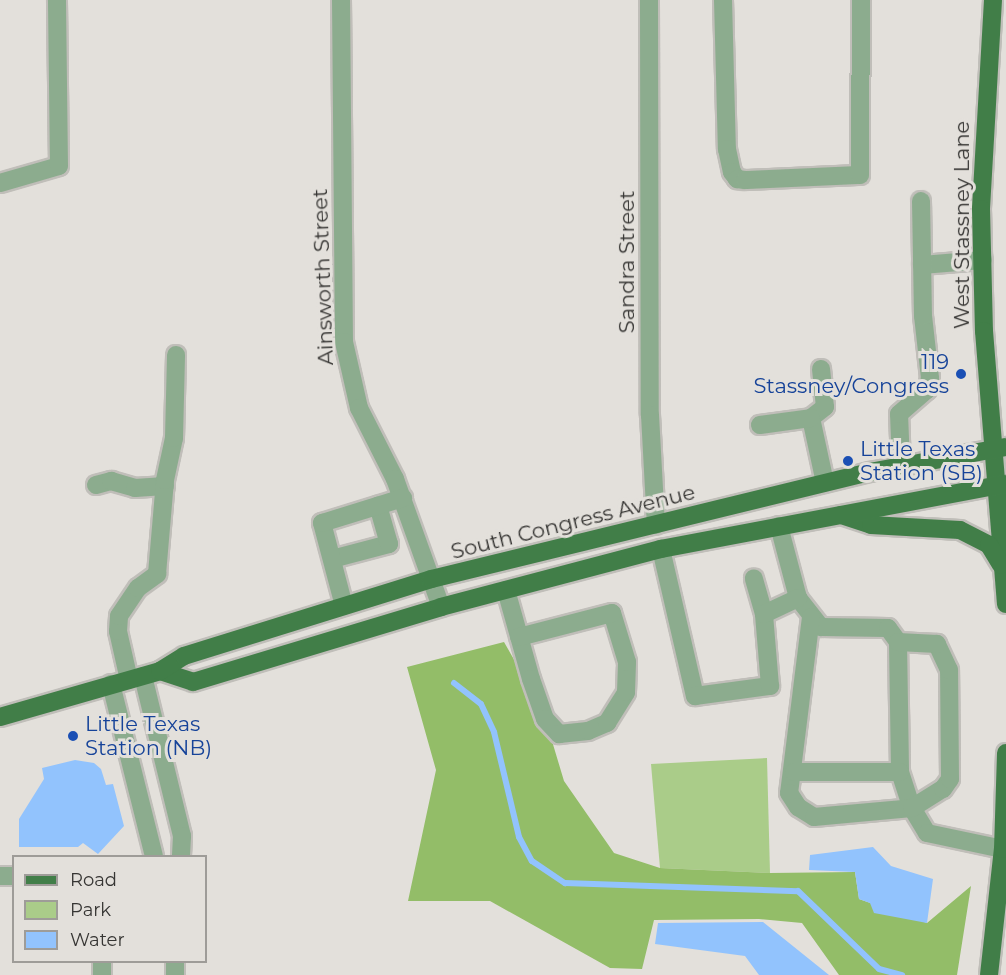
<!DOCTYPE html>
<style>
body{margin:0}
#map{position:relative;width:1006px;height:975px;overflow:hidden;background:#e3e0db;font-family:Montserrat,sans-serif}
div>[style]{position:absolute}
.green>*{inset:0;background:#aacc89}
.forest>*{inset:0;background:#93bd68}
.water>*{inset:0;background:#92c3fd}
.stream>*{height:6px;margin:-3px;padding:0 3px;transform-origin:3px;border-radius:3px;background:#92c3fd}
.roads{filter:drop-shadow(2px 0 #c0beb9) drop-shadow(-2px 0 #c0beb9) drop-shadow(0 2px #c0beb9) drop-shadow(0 -2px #c0beb9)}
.minor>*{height:18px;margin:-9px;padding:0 9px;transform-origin:9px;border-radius:9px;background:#8cac8e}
.major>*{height:18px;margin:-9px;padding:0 9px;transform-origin:9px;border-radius:9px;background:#417e48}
.dots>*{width:16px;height:16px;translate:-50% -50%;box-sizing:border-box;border:3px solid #e3e0db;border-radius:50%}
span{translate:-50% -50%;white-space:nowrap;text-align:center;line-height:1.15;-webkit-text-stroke:6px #e3e0db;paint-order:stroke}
.street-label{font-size:21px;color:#363533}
.transit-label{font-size:21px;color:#164399}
.right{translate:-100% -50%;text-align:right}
.left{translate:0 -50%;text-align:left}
.legend{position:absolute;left:12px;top:855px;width:195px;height:108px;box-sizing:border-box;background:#e3e0db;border:2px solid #9e9c98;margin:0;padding:8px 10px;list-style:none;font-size:18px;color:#363533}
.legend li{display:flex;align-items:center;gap:12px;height:30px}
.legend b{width:30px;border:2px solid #9e9c98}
</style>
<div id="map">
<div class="green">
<i style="clip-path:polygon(767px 758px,770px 873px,660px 868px,651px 764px)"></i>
</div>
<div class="forest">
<i style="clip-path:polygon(504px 642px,543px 711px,564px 781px,614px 853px,660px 868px,770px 873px,855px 872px,859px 899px,927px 923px,971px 886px,957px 975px,839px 975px,802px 923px,759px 919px,654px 920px,642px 969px,610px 968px,490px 901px,408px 901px,436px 770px,407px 667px)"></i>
</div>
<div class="water">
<i style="clip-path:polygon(75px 760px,94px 763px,101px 769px,106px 785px,113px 784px,124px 826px,98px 854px,83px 843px,78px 847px,19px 847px,19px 819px,44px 779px,42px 768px)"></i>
<i style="clip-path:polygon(873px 847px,891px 866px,933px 879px,927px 923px,874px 913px,870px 903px,859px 899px,855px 872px,809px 870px,810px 855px)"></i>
<i style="clip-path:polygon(763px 922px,829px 975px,759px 975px,745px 956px,655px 944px,658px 923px)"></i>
</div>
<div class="stream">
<i style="left:454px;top:683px;width:34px;rotate:38deg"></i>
<i style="left:481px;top:704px;width:31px;rotate:65deg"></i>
<i style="left:494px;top:732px;width:108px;rotate:76.6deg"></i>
<i style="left:519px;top:837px;width:27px;rotate:62deg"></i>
<i style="left:532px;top:861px;width:40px;rotate:34deg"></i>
<i style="left:565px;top:883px;width:233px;rotate:2deg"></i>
<i style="left:798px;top:891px;width:112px;rotate:43.9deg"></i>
<i style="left:879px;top:969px;width:24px;rotate:15deg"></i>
</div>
<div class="roads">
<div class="minor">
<i style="left:341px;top:0;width:342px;rotate:89.5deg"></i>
<i style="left:344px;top:342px;width:68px;rotate:77.2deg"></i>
<i style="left:359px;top:408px;width:80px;rotate:63.1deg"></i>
<i style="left:395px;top:479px;width:136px;rotate:70.2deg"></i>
<i style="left:649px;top:0;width:415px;rotate:89.9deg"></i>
<i style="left:650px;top:415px;width:110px;rotate:86.9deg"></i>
<i style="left:723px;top:0;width:149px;rotate:88.5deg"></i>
<i style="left:727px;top:149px;width:24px;rotate:78deg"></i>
<i style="left:732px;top:172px;width:9px;rotate:54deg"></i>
<i style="left:737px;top:179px;width:8px;rotate:7deg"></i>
<i style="left:745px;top:180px;width:115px;rotate:-2.5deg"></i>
<i style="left:860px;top:175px;width:175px;rotate:-89.7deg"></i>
<i style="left:0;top:183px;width:61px;rotate:-16.1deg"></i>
<i style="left:59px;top:166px;width:166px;rotate:-90.7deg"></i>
<i style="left:922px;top:265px;width:61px;rotate:-4.7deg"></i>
<i style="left:821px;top:369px;width:38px;rotate:84deg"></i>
<i style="left:825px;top:407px;width:18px;rotate:142deg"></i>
<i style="left:811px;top:418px;width:66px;rotate:77.8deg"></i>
<i style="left:760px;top:425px;width:51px;rotate:-7.8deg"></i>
<i style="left:901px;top:465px;width:51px;rotate:-92.2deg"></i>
<i style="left:899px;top:414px;width:37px;rotate:-41deg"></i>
<i style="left:927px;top:390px;width:12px;rotate:-76deg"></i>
<i style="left:930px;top:378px;width:62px;rotate:-96.4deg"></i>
<i style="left:923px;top:316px;width:115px;rotate:-91deg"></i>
<i style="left:96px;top:485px;width:16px;rotate:-15deg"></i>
<i style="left:111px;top:481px;width:25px;rotate:16deg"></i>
<i style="left:135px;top:488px;width:30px;rotate:-4deg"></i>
<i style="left:779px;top:526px;width:74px;rotate:75.2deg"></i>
<i style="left:798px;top:598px;width:37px;rotate:52deg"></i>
<i style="left:821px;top:627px;width:67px;rotate:0.9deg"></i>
<i style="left:888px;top:628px;width:17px;rotate:54deg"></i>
<i style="left:898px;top:642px;width:130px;rotate:89.1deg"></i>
<i style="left:900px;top:772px;width:38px;rotate:72deg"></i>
<i style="left:912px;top:808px;width:29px;rotate:59deg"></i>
<i style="left:927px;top:833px;width:78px;rotate:11.9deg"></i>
<i style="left:661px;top:549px;width:151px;rotate:77deg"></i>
<i style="left:695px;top:696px;width:76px;rotate:-7.6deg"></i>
<i style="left:770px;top:686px;width:72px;rotate:-94.8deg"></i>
<i style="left:764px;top:614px;width:37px;rotate:-106deg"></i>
<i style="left:332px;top:559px;width:59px;rotate:-14.7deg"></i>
<i style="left:389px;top:544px;width:40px;rotate:-106deg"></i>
<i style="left:506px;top:590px;width:92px;rotate:74.3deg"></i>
<i style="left:531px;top:679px;width:42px;rotate:70.7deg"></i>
<i style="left:545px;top:719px;width:21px;rotate:47deg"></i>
<i style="left:559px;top:734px;width:29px;rotate:-6deg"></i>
<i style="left:588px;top:731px;width:21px;rotate:-23deg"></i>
<i style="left:607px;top:723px;width:36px;rotate:-58deg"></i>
<i style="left:626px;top:692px;width:30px;rotate:-88deg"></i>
<i style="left:627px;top:662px;width:51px;rotate:-107deg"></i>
<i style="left:612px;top:613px;width:96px;rotate:165.5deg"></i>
<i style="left:344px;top:606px;width:86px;rotate:-104.8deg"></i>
<i style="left:322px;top:523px;width:85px;rotate:-17.2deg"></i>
<i style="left:764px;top:614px;width:38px;rotate:-25deg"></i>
<i style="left:811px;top:617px;width:177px;rotate:97.1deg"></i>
<i style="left:789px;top:793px;width:17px;rotate:57deg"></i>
<i style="left:798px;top:807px;width:19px;rotate:32deg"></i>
<i style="left:814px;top:817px;width:98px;rotate:-5.2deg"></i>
<i style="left:912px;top:808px;width:36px;rotate:-32deg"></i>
<i style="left:943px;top:789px;width:12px;rotate:-55deg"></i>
<i style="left:950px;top:779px;width:109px;rotate:-90.5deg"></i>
<i style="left:949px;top:670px;width:29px;rotate:-115deg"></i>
<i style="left:937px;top:644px;width:39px;rotate:-177deg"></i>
<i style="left:143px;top:676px;width:165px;rotate:76.3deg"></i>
<i style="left:182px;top:836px;width:20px;rotate:93deg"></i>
<i style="left:129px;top:680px;width:50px;rotate:-102.7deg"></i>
<i style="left:118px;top:631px;width:15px;rotate:-86deg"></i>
<i style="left:119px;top:616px;width:34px;rotate:-56deg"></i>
<i style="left:138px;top:588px;width:24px;rotate:-36deg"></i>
<i style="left:157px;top:574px;width:94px;rotate:-85.1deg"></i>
<i style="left:165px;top:480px;width:43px;rotate:-77.9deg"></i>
<i style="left:174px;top:438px;width:83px;rotate:-88.6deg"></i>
<i style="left:111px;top:684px;width:177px;rotate:76deg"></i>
<i style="left:794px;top:772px;width:106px"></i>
<i style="left:0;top:876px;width:14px"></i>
<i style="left:102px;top:962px;width:13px;rotate:90deg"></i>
<i style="left:175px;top:962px;width:13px;rotate:90deg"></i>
</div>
<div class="major">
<i style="left:993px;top:0;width:209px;rotate:93.3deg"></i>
<i style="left:981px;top:209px;width:122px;rotate:88.6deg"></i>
<i style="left:984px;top:331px;width:274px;rotate:85.4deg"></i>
<i style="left:841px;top:515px;width:32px;rotate:18deg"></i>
<i style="left:871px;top:525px;width:89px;rotate:3.2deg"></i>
<i style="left:960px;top:530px;width:33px;rotate:27deg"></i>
<i style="left:989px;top:545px;width:23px;rotate:59deg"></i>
<i style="left:160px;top:671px;width:35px;rotate:18deg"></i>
<i style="left:193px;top:682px;width:259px;rotate:-16.8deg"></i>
<i style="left:441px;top:607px;width:228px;rotate:-14.8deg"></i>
<i style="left:661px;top:549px;width:351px;rotate:-10.7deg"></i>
<i style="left:0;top:717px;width:166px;rotate:-16deg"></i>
<i style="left:160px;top:671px;width:28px;rotate:-32deg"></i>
<i style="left:184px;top:656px;width:259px;rotate:-17.3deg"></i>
<i style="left:431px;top:579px;width:452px;rotate:-13.7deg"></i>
<i style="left:870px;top:472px;width:138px;rotate:-10.4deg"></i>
<i style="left:989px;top:975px;width:127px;rotate:-83.7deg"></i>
<i style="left:1003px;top:849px;width:96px;rotate:-88.2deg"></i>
</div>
</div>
<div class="dots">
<i style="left:961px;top:374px;background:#1a4fb4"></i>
<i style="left:848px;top:461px;background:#1a4fb4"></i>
<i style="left:73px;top:736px;background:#1a4fb4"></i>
</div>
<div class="street-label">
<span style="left:962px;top:225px;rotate:-90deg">West Stassney Lane</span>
<span style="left:627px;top:262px;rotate:-90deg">Sandra Street</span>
<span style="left:323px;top:277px;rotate:-92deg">Ainsworth Street</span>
<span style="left:573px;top:522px;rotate:-14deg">South Congress Avenue</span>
</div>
<div class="transit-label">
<span class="right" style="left:949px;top:374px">119<br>Stassney/Congress</span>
<span class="left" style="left:860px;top:461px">Little Texas<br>Station (SB)</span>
<span class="left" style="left:85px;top:736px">Little Texas<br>Station (NB)</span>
</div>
<ul class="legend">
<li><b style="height:8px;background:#417e48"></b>Road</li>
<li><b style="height:16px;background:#aacc89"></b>Park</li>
<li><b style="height:16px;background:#92c3fd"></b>Water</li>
</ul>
</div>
